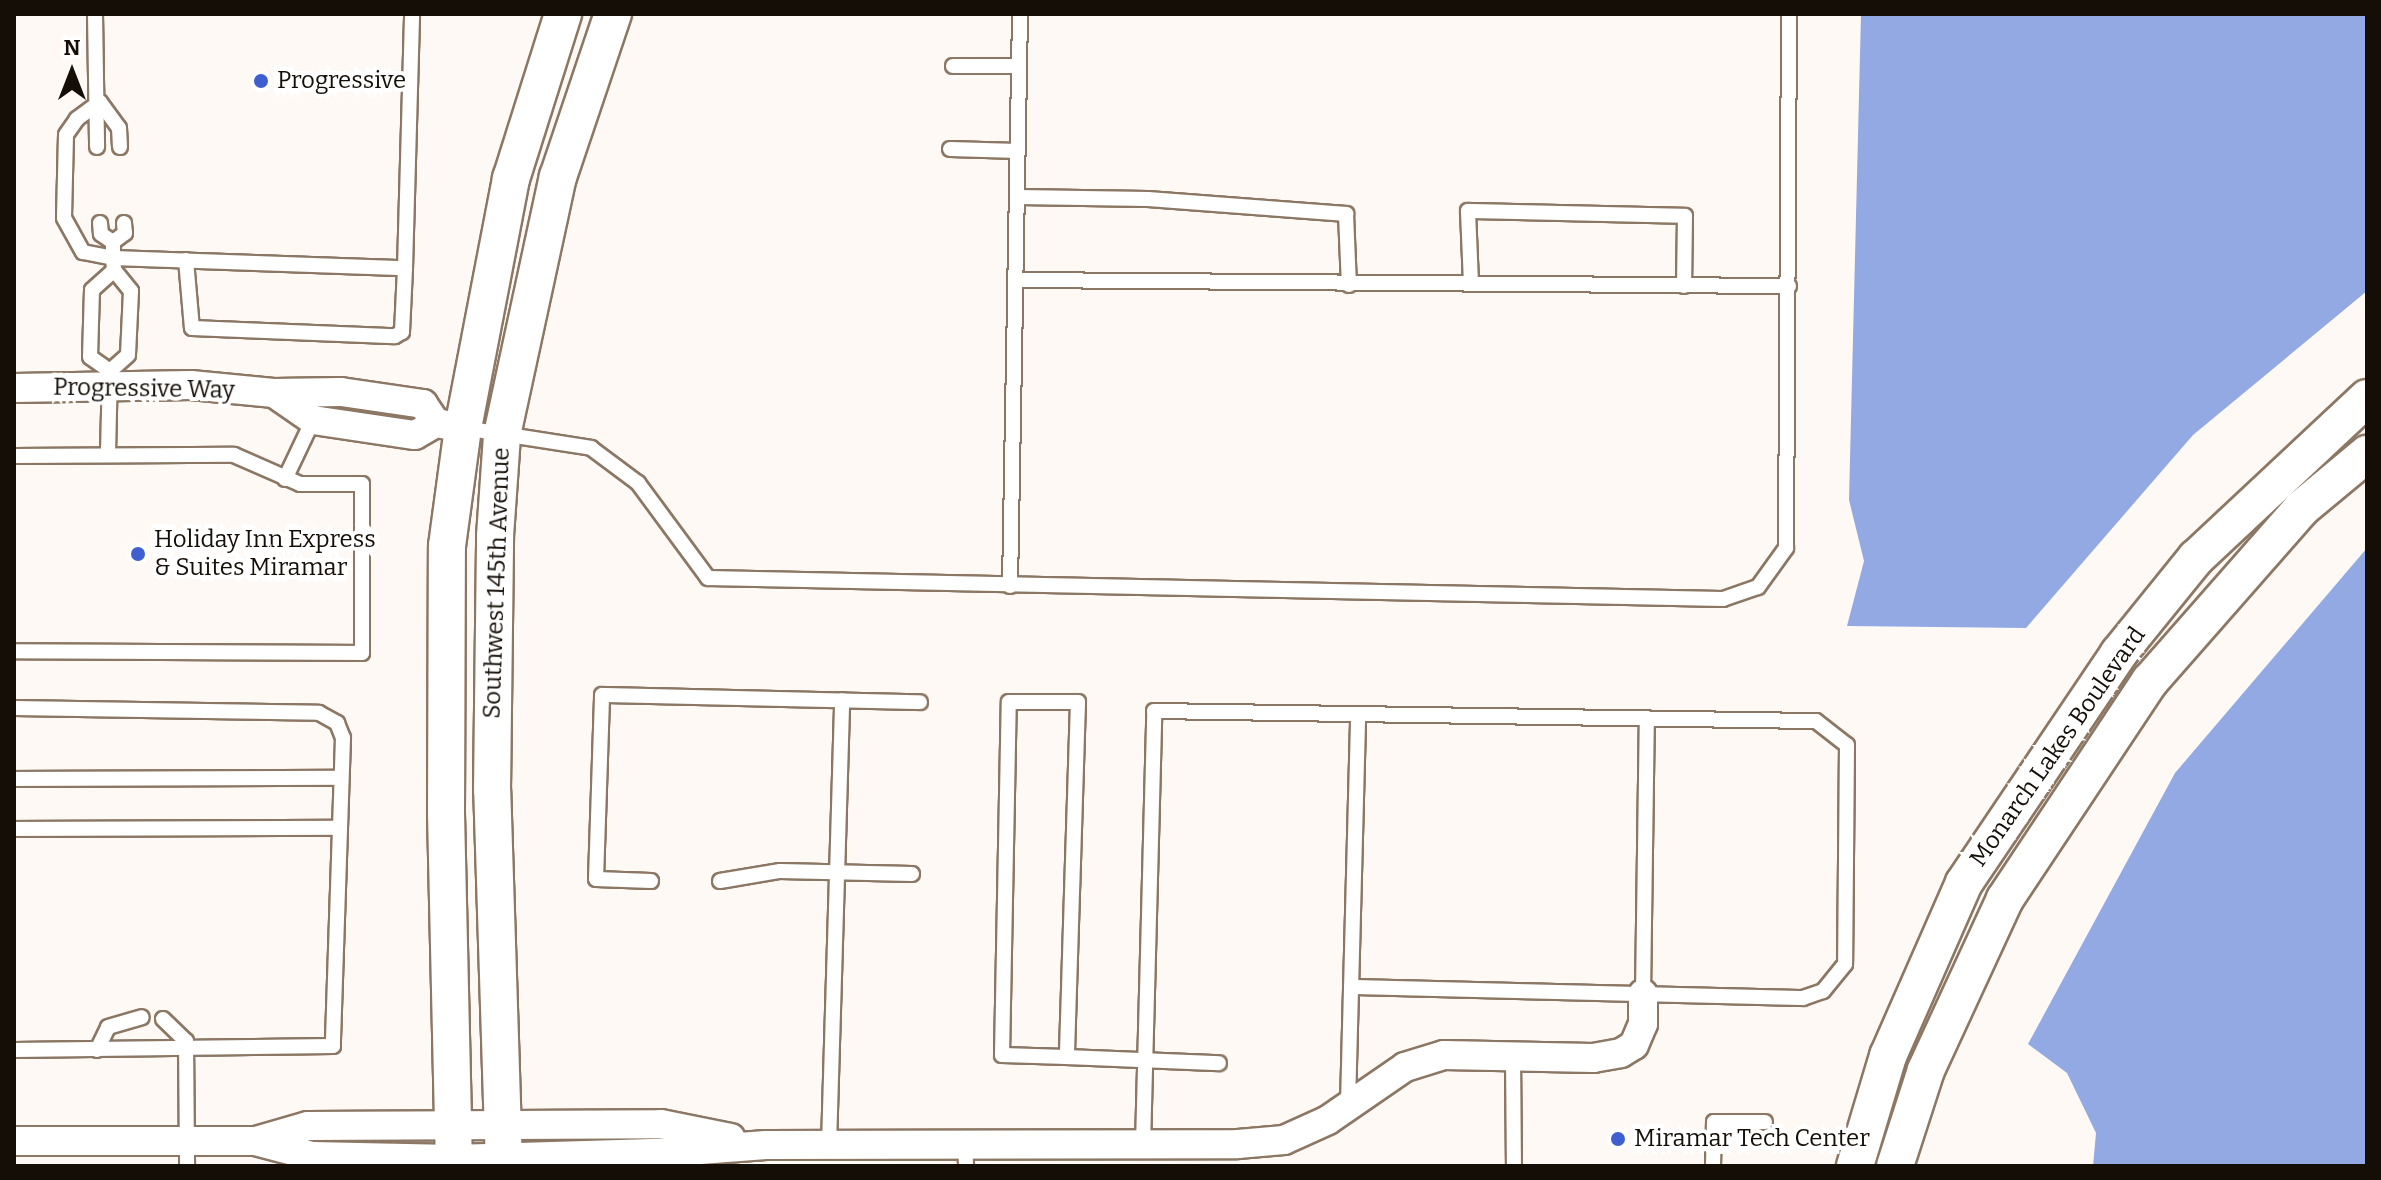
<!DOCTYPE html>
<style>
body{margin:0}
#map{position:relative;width:2381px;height:1180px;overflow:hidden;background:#fef9f5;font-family:Bitter,serif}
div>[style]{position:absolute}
.water>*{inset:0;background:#92a9e4}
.roads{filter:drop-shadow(2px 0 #8c7764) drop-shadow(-2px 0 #8c7764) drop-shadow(0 2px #8c7764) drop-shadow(0 -2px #8c7764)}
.service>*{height:14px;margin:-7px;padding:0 7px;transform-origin:7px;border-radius:7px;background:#fff}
.minor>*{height:28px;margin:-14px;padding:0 14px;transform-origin:14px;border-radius:14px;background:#fff}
.tertiary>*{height:36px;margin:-18px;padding:0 18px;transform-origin:18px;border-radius:18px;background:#fff}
.dots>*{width:22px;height:22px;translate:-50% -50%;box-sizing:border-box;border:4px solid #fff;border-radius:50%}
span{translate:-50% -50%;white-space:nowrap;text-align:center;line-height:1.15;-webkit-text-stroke:8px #fff;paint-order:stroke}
.poi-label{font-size:24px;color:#150e07}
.left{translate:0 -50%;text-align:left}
.street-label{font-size:24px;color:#150e07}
.frame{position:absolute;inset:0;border:16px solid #150e07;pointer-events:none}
.north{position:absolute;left:32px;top:32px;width:80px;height:80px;-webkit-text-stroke:6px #fff;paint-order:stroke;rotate:0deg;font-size:22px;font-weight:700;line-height:32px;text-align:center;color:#150e07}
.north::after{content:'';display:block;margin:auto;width:28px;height:36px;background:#150e07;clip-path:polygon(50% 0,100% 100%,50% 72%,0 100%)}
</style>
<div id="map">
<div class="water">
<i style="clip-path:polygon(1861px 14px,2367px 14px,2367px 291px,2193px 435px,2026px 628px,1847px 626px,1864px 561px,1849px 500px)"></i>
<i style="clip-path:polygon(2367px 548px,2367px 1166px,2093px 1166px,2096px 1133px,2067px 1073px,2028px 1044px,2175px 773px)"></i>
</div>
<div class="roads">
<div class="service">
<i style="left:95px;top:14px;width:133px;rotate:89.1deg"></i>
<i style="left:953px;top:66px;width:66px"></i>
<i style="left:100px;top:102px;width:29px;rotate:144deg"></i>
<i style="left:77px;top:119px;width:19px;rotate:125deg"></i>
<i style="left:66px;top:135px;width:83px;rotate:91.4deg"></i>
<i style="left:64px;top:218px;width:39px;rotate:61deg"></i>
<i style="left:83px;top:252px;width:31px;rotate:11deg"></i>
<i style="left:113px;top:258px;width:12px;rotate:85deg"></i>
<i style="left:114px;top:270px;width:27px;rotate:51deg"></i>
<i style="left:131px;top:291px;width:64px;rotate:92.7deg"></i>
<i style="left:128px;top:355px;width:24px;rotate:138deg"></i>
<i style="left:110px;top:371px;width:84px;rotate:91.4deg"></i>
<i style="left:100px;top:102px;width:32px;rotate:54deg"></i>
<i style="left:119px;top:128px;width:19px;rotate:87deg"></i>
<i style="left:950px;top:149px;width:68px;rotate:1.7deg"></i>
<i style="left:1018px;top:197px;width:130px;rotate:0.9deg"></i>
<i style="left:1148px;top:199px;width:199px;rotate:4.3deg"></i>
<i style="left:1346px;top:214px;width:71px;rotate:87.6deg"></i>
<i style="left:100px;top:223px;width:11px;rotate:85deg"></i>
<i style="left:101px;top:234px;width:14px;rotate:34deg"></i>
<i style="left:113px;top:242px;width:16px;rotate:90deg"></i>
<i style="left:113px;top:258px;width:292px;rotate:2deg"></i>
<i style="left:405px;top:268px;width:254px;rotate:-88.4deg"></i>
<i style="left:113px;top:242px;width:15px;rotate:-37deg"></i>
<i style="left:125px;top:233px;width:10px;rotate:-96deg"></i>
<i style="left:186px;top:260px;width:68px;rotate:85deg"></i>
<i style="left:192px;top:328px;width:203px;rotate:2.3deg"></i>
<i style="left:395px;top:336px;width:8px;rotate:-30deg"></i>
<i style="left:402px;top:332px;width:64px;rotate:-87.3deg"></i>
<i style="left:1018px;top:280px;width:771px;rotate:0.45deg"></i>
<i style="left:1471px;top:283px;width:72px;rotate:-92.4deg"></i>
<i style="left:1468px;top:211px;width:217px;rotate:1.3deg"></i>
<i style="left:1685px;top:216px;width:70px;rotate:90.8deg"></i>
<i style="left:110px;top:371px;width:24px;rotate:-145deg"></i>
<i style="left:90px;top:357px;width:67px;rotate:-88.3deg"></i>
<i style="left:92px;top:290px;width:30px;rotate:-42deg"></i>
<i style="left:464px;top:428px;width:129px;rotate:8.9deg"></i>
<i style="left:591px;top:448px;width:59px;rotate:36.7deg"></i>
<i style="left:638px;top:483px;width:118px;rotate:53.6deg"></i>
<i style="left:708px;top:578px;width:1015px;rotate:1.19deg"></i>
<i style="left:1723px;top:599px;width:37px;rotate:-19deg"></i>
<i style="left:1758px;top:587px;width:48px;rotate:-54.3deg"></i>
<i style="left:1786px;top:548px;width:534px;rotate:-89.68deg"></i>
<i style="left:14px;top:456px;width:220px;rotate:-0.3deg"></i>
<i style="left:234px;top:455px;width:72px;rotate:23.7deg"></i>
<i style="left:300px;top:484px;width:62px"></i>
<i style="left:362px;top:484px;width:169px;rotate:90deg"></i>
<i style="left:362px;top:653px;width:348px;rotate:-179.7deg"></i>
<i style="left:285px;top:479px;width:65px;rotate:-64.6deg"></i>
<i style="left:1010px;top:586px;width:572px;rotate:-89deg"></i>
<i style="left:14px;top:708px;width:305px;rotate:0.9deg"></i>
<i style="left:319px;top:713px;width:21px;rotate:29deg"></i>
<i style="left:337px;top:723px;width:16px;rotate:68deg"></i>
<i style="left:343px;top:738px;width:308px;rotate:91.9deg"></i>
<i style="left:333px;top:1046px;width:319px;rotate:179.3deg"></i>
<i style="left:14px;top:779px;width:327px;rotate:-0.2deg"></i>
<i style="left:14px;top:829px;width:326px;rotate:-0.2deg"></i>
<i style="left:651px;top:881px;width:55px;rotate:-177.9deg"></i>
<i style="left:596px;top:879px;width:184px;rotate:-88.1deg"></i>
<i style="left:602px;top:695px;width:318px;rotate:1.3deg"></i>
<i style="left:720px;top:881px;width:61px;rotate:-9.5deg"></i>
<i style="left:780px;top:871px;width:132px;rotate:1.3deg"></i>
<i style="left:1643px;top:994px;width:276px;rotate:-89.2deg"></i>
<i style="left:163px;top:1019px;width:32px;rotate:44deg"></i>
<i style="left:186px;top:1041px;width:125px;rotate:89.5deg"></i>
<i style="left:97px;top:1050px;width:25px;rotate:-64deg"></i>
<i style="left:108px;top:1027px;width:35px;rotate:-16deg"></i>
<i style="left:1513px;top:1056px;width:110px;rotate:89.5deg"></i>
<i style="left:1067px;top:1057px;width:65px;rotate:-178.2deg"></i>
<i style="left:1002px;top:1055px;width:353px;rotate:-88.9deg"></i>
<i style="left:1009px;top:702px;width:69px"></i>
<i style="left:1078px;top:702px;width:355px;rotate:91.8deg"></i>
<i style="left:1067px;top:1057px;width:152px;rotate:2.3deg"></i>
<i style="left:1348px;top:1104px;width:390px;rotate:-88.5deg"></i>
<i style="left:829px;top:1145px;width:445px;rotate:-88.3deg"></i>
<i style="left:965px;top:1145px;width:21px;rotate:87deg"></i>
<i style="left:1143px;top:1145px;width:434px;rotate:-88.5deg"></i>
<i style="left:1154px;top:711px;width:662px;rotate:0.87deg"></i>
<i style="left:1816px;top:721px;width:39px;rotate:38deg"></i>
<i style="left:1847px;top:745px;width:219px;rotate:90.5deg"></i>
<i style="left:1845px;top:964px;width:35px;rotate:129deg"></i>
<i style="left:1823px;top:991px;width:21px;rotate:161deg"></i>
<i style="left:1803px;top:998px;width:452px;rotate:-178.6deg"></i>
<i style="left:1713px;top:1166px;width:44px;rotate:-88.7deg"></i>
<i style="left:1714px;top:1122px;width:51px"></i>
</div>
<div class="minor">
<i style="left:14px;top:388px;width:177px;rotate:-1deg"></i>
<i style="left:191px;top:385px;width:83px;rotate:5.5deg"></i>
<i style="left:274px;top:393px;width:67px;rotate:-0.9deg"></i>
<i style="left:341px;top:392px;width:83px;rotate:8.3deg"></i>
<i style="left:423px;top:404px;width:23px;rotate:56deg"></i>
<i style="left:274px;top:393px;width:47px;rotate:34.7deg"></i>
<i style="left:313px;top:420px;width:103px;rotate:8.4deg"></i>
<i style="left:415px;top:435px;width:24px;rotate:-30deg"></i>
<i style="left:436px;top:423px;width:17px;rotate:10deg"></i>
<i style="left:14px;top:1141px;width:241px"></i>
<i style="left:255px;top:1141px;width:59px;rotate:14.7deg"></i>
<i style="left:312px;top:1156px;width:141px;rotate:1.2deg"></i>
<i style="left:453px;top:1159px;width:208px;rotate:-1.7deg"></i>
<i style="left:661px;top:1153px;width:105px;rotate:-4.4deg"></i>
<i style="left:766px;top:1145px;width:472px;rotate:-0.1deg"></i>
<i style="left:1238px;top:1144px;width:46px;rotate:-5deg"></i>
<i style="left:1284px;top:1140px;width:48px;rotate:-24.4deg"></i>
<i style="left:1328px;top:1120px;width:93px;rotate:-34.5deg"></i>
<i style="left:1405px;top:1067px;width:41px;rotate:-17.1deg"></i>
<i style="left:1444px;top:1055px;width:149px;rotate:1.2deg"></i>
<i style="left:1593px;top:1058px;width:28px;rotate:-10deg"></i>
<i style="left:1621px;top:1053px;width:15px;rotate:-32deg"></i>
<i style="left:1634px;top:1045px;width:23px;rotate:-67deg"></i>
<i style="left:1643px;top:1024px;width:30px;rotate:-90deg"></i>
<i style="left:256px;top:1141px;width:54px;rotate:-16.1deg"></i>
<i style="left:308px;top:1126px;width:353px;rotate:-0.3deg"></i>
<i style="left:661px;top:1124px;width:71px;rotate:11.3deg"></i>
</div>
<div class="tertiary">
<i style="left:454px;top:1166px;width:354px;rotate:-91.3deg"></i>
<i style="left:446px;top:812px;width:266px;rotate:-89.8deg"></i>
<i style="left:447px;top:546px;width:119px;rotate:-82.3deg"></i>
<i style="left:463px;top:428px;width:254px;rotate:-79.1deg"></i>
<i style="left:511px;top:179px;width:173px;rotate:-72.5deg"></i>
<i style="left:504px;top:1166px;width:376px;rotate:-91.8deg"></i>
<i style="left:492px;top:790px;width:254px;rotate:-89.3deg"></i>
<i style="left:495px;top:536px;width:101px;rotate:-86deg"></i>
<i style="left:502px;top:435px;width:264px;rotate:-77.8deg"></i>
<i style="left:558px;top:177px;width:172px;rotate:-71.4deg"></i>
<i style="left:1855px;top:1166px;width:115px;rotate:-73.3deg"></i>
<i style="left:1888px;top:1056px;width:189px;rotate:-66.3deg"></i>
<i style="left:1964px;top:883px;width:277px;rotate:-56deg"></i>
<i style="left:2119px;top:653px;width:122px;rotate:-51deg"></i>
<i style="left:2196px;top:558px;width:234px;rotate:-43.1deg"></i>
<i style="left:1895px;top:1166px;width:101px;rotate:-72.1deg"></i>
<i style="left:1926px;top:1070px;width:188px;rotate:-65.2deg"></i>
<i style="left:2005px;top:899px;width:262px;rotate:-56.4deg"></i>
<i style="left:2150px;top:681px;width:230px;rotate:-48.7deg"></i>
<i style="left:2302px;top:508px;width:85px;rotate:-39.7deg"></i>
</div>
</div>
<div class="dots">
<i style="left:261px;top:81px;background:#3f5fd1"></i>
<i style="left:138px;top:554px;background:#3f5fd1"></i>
<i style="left:1618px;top:1139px;background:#3f5fd1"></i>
</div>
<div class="poi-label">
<span class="left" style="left:277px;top:81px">Progressive</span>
<span class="left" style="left:154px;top:554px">Holiday Inn Express<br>&amp; Suites Miramar</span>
<span class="left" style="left:1634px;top:1139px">Miramar Tech Center</span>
</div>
<div class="street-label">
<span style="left:144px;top:389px;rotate:1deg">Progressive Way</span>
<span style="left:497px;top:583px;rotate:-88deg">Southwest 145th Avenue</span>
<span style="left:2058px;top:747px;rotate:-55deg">Monarch Lakes Boulevard</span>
</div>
<div class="frame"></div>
<div class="north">N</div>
</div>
